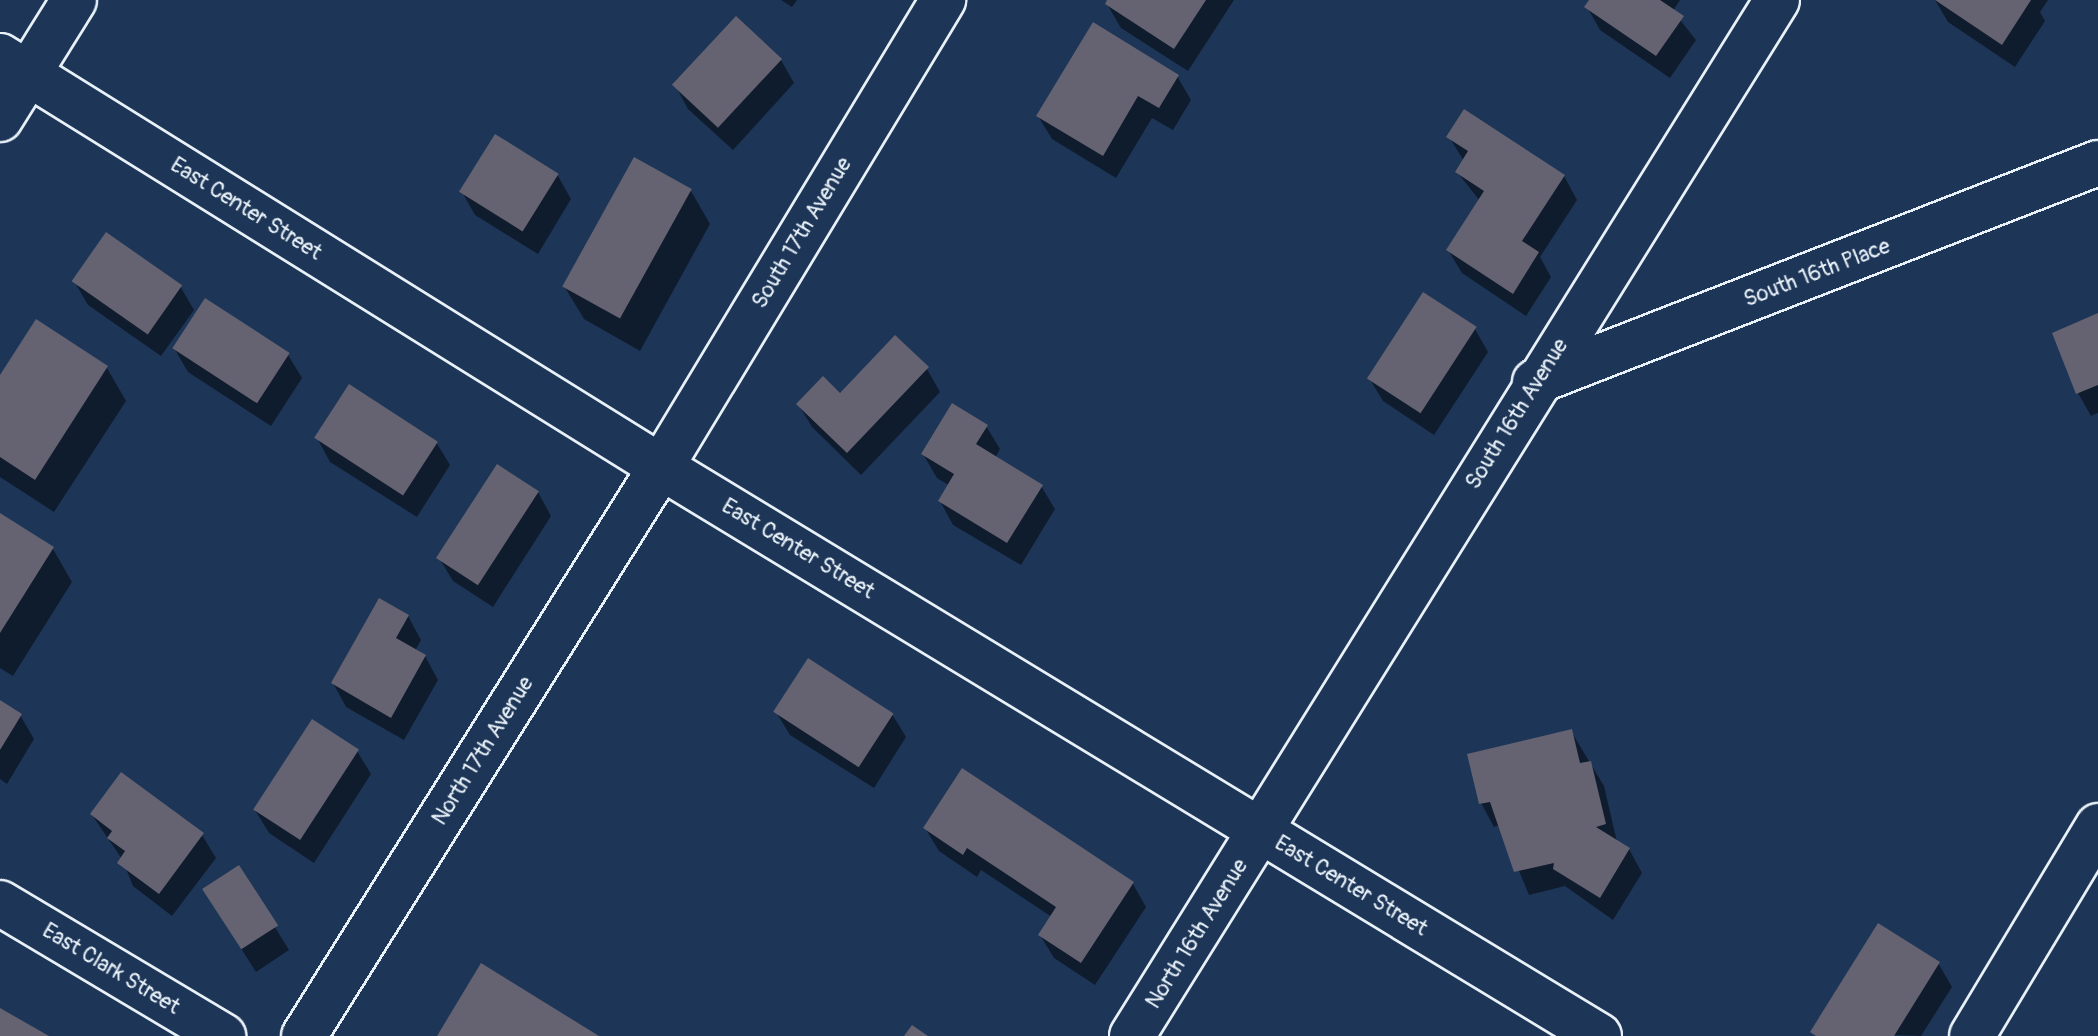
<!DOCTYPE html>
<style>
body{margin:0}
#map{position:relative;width:2098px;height:1036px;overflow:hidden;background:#1d3557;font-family:Pangolin,sans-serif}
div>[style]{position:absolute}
.shadow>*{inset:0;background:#0007}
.building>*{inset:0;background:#656271;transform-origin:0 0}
.roads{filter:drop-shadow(2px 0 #e8f1f8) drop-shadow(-2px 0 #e8f1f8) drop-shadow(0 2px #e8f1f8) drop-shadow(0 -2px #e8f1f8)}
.minor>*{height:44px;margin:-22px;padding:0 22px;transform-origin:22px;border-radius:22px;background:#1d3557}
.tertiary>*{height:44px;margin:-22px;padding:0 22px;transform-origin:22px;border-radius:22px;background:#1d3557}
.secondary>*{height:44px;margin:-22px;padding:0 22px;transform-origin:22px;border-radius:22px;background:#1d3557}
span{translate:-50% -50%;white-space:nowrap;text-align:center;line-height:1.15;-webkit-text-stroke:6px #1d3557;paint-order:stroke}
.street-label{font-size:22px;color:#e8f1f8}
</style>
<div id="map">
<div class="shadow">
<i style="clip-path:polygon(781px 0,797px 0,792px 7px)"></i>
<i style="clip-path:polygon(1110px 0,1234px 0,1188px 71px,1121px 28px,1107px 4px)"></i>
<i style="clip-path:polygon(1591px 0,1680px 0,1673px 11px,1696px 40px,1670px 78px,1600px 30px,1587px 7px)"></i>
<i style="clip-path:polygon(1935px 0,2048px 0,2040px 12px,2045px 21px,2015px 67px,1948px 22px)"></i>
<i style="clip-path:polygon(781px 60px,794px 83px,733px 150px,688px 109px,675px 85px)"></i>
<i style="clip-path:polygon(1177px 76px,1191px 100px,1173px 130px,1152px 118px,1116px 178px,1052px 139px,1038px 116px)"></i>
<i style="clip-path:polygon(1449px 137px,1564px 176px,1577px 200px,1540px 257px,1551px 277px,1526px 316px,1462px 273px,1448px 250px,1480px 201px,1457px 172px,1464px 161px)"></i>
<i style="clip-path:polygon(558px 176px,571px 199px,538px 254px,475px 215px,462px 192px)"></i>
<i style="clip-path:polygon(691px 191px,710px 224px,640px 351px,584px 319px,564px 286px)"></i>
<i style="clip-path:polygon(74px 281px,180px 286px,194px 310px,161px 356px,88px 305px)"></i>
<i style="clip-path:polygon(2098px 315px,2098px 413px,2091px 416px,2078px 393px)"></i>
<i style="clip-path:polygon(1475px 329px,1488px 352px,1434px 435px,1383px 401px,1369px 378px)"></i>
<i style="clip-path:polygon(174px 348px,288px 355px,302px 378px,271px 426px,188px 372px)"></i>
<i style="clip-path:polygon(107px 368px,126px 401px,54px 512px,0 477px,0 379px)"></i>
<i style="clip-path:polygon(927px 369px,940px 392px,861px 475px,812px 427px,798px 404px)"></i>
<i style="clip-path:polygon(986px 426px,1000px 449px,995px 458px,1041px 486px,1055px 509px,1021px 565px,953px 525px,940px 501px,950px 486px,937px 478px,923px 454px)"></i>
<i style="clip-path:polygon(317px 438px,436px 442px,450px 465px,417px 517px,330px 462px)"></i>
<i style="clip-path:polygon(538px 492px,551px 516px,493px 607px,453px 581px,439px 558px)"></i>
<i style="clip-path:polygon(0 515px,53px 549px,72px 582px,13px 676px,0 668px)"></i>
<i style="clip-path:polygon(408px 616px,421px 640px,415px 651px,425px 656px,438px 680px,404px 740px,346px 707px,333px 683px)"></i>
<i style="clip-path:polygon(0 703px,20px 715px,34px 739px,7px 784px,0 779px)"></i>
<i style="clip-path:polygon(776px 712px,892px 714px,906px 737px,874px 788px,790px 735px)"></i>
<i style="clip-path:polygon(1571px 731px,1604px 786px,1617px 842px,1629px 849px,1642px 873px,1613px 920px,1565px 886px,1529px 895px,1500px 825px,1494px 827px,1481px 803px)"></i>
<i style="clip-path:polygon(357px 751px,371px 774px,314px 863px,269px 833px,255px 810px)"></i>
<i style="clip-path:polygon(92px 815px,202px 835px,216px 858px,172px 916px,133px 886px,122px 859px)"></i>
<i style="clip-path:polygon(925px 828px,1133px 884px,1146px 907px,1095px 985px,1054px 958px,1040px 935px,1052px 917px,981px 870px,977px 877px,939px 851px)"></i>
<i style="clip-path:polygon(238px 867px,289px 950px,256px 972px,218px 912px)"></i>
<i style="clip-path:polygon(1938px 963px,1952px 987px,1921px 1036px,1813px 1032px)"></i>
</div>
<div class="building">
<i style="clip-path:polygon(1107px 0,1206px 0,1174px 49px,1105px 4px)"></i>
<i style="clip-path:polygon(1589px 0,1660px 0,1684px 16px,1656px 56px,1584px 7px)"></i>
<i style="clip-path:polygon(1935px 0,2031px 0,2002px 45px)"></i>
<i style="left:736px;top:16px;width:63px;height:94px;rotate:43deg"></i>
<i style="clip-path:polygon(1093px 22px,1179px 75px,1159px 108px,1138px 96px,1103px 156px,1036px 116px)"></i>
<i style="clip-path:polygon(1464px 109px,1565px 175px,1522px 241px,1539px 252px,1513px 294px,1446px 250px,1484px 191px,1455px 172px,1468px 151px,1446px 137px)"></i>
<i style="left:495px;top:134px;width:75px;height:68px;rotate:32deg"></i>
<i style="left:634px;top:157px;width:66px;height:148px;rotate:29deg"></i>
<i style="left:106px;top:232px;width:93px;height:60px;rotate:35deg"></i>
<i style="left:1423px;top:292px;width:64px;height:103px;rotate:33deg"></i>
<i style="left:205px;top:298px;width:101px;height:60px;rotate:33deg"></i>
<i style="clip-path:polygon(2098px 313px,2098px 385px,2076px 394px,2052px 333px)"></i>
<i style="clip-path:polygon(36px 319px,108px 366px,35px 480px,0 457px,0 375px)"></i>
<i style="clip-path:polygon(895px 335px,929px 367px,847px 453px,796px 404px,823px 376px,840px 393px)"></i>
<i style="left:349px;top:384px;width:106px;height:64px;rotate:33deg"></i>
<i style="clip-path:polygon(952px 403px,988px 425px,976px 444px,1043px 485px,1007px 543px,938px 501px,954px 474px,921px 454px)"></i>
<i style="left:497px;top:464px;width:50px;height:112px;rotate:33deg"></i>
<i style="clip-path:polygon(0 513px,54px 547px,0 633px)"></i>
<i style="clip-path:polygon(379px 598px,409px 615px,396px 638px,426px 655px,391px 718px,331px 683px)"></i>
<i style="left:808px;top:658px;width:102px;height:64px;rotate:33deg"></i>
<i style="clip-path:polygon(0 700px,22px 714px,0 750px)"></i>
<i style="left:312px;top:719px;width:56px;height:108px;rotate:33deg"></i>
<i style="clip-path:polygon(1572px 729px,1580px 763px,1591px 761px,1606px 824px,1596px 827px,1630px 848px,1600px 898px,1553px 869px,1554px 863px,1514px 872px,1490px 802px,1479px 804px,1467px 754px)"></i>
<i style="clip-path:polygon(962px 768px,1134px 882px,1081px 963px,1038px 935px,1056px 907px,967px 848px,963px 855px,923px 828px)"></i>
<i style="clip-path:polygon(121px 772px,204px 833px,159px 894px,117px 863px,125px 851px,107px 838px,112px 831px,90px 814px)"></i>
<i style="left:239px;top:865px;width:72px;height:44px;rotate:57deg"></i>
<i style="clip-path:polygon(1878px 923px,1940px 962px,1894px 1036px,1816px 1036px,1810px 1032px)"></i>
<i style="clip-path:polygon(481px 963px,599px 1036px,437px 1036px)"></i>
<i style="clip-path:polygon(0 1008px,49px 1036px,0 1036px)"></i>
<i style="clip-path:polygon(912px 1025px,928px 1036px,904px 1036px)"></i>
</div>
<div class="roads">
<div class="minor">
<i style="left:0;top:119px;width:140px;rotate:-58.1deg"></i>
<i style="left:1535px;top:382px;width:604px;rotate:-21.26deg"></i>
<i style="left:304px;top:1036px;width:672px;rotate:-57.9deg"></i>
<i style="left:661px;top:467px;width:546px;rotate:-58.87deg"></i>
<i style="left:1132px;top:1036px;width:1220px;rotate:-58.09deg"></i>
</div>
<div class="tertiary">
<i style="left:1972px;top:1036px;width:245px;rotate:-59deg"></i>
</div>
<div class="secondary">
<i style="left:0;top:56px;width:778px;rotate:31.87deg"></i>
<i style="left:661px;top:467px;width:1097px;rotate:31.24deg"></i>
<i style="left:0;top:903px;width:260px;rotate:30.8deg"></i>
</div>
</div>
<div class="street-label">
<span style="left:246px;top:209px;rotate:32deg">East Center Street</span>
<span style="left:802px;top:233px;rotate:-59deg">South 17th Avenue</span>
<span style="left:1817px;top:273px;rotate:-21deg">South 16th Place</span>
<span style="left:1517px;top:414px;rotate:-58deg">South 16th Avenue</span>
<span style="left:798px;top:549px;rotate:31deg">East Center Street</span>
<span style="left:483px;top:751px;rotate:-58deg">North 17th Avenue</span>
<span style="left:1351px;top:886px;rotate:31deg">East Center Street</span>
<span style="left:1197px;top:934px;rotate:-58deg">North 16th Avenue</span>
<span style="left:111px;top:969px;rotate:31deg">East Clark Street</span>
</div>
</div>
